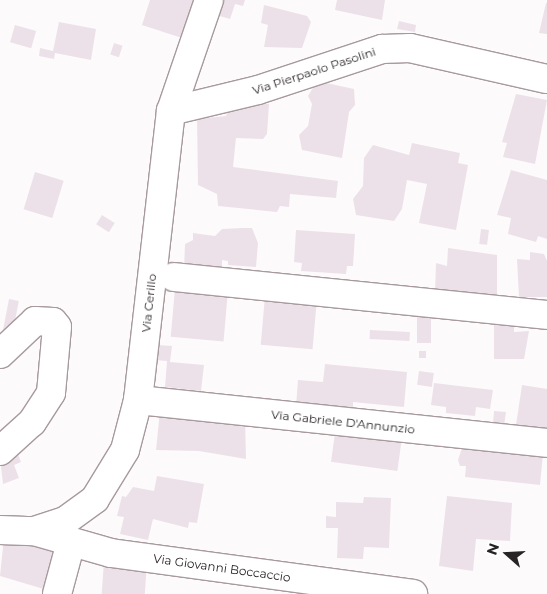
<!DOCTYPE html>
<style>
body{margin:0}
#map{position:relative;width:547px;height:594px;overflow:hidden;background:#fdfafb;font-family:Montserrat,sans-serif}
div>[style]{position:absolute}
.building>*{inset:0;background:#ece1e9;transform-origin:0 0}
.roads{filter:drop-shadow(1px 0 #a7999c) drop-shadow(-1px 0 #a7999c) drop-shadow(0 1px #a7999c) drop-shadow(0 -1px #a7999c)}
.minor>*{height:28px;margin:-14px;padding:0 14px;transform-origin:14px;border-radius:14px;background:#fff}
span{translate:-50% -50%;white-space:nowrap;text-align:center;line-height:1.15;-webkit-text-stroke:4px #fff;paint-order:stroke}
.street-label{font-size:12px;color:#282324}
.north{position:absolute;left:482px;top:529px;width:50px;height:50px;-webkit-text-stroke:4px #fff;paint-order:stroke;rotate:289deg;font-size:14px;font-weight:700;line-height:20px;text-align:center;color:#282324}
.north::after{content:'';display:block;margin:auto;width:18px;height:22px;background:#282324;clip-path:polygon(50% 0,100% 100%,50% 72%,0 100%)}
</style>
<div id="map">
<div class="building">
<i style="clip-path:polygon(150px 0,198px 0,185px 39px,142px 25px)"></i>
<i style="clip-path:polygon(217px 0,245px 0,243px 6px,235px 4px,230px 19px,213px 14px)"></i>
<i style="clip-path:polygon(337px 0,385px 0,382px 20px,335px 10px)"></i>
<i style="clip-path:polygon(546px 3px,547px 3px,547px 34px,539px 33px)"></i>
<i style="clip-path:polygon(264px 5px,307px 16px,311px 22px,302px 48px,264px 47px,268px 25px,261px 23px)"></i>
<i style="clip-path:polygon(399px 21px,416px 25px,415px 32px,397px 29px)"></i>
<i style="clip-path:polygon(59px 22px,96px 29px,91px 60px,55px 53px,54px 59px,39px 56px,40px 48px,53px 51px)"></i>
<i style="left:15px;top:25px;width:22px;height:18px;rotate:16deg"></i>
<i style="left:114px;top:43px;width:9px;height:12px;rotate:18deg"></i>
<i style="clip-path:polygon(317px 81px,354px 89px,355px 105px,349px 112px,342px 158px,302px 150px,299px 135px,308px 126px,312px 104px,308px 96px)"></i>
<i style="clip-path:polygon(516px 94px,547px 100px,535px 164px,503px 157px,507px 143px,502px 142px)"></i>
<i style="clip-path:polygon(236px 100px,269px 104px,267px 134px,263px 139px,236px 138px,233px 167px,338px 181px,336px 198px,290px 194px,289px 207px,280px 206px,277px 212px,218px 206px,217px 194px,198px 185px,197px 119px,226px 116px,228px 110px,235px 111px)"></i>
<i style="clip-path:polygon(412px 143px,460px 153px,458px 163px,468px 165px,456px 230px,419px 223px,427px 184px,407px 180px,402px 209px,394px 221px,356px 215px,353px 199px,363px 186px,364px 158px,373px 145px,409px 155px)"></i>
<i style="clip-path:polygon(511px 170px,547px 180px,547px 239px,538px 236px,536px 242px,508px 234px,511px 218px,497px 215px)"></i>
<i style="left:35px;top:172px;width:30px;height:39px;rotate:17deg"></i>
<i style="left:102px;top:215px;width:15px;height:11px;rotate:32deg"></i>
<i style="clip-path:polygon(242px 228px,252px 228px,258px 243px,256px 267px,228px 265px,228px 261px,222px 260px,222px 267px,213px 266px,213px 271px,184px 269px,185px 244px,193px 240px,193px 233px,215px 236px,222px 229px)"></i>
<i style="left:481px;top:229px;width:8px;height:15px;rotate:7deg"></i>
<i style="clip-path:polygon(296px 230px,355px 234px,353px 266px,347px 266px,346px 274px,301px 271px,302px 263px,294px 262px)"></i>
<i style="clip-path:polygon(448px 248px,497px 255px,497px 299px,435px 293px,436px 263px,447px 266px)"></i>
<i style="clip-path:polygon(530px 252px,544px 254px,547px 261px,547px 297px,519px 297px,517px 259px,530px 260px)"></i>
<i style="left:175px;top:288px;width:53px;height:49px;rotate:5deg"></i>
<i style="left:265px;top:296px;width:52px;height:49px;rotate:5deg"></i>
<i style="left:9px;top:299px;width:10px;height:33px;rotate:11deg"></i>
<i style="left:417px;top:310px;width:14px;height:33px"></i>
<i style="clip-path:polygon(494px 325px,514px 325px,514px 332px,529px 331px,524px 359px,494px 359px)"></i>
<i style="left:370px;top:330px;width:40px;height:9px;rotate:3deg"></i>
<i style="clip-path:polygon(157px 345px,172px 346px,170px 362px,204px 365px,201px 391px,165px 387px,167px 361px,155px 360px)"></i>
<i style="left:419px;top:351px;width:7px;height:7px"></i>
<i style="clip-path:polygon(325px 364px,407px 372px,404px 407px,353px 402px,353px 407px,296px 406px,298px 380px,323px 382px)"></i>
<i style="left:419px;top:371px;width:15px;height:14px;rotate:8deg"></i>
<i style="clip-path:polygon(434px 383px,493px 390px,490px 409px,476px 407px,475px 416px,446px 413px,446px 407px,431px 405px)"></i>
<i style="clip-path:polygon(522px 385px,547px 389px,547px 430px,516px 425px)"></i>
<i style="clip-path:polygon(160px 411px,245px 418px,246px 459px,199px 451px,156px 450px)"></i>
<i style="clip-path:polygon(494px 411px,506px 412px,504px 426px,493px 424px)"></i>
<i style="left:336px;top:426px;width:67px;height:36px;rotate:8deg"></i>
<i style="clip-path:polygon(464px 442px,543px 454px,540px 485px,465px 477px,466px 466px,460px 466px,458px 460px)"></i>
<i style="clip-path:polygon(17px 452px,21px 462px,14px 465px,19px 478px,3px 484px,0 458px)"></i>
<i style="clip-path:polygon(157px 476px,204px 484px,197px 523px,189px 522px,188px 528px,153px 519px,148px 540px,120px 534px,124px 517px,117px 516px,122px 496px,126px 497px,133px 487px,154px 491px)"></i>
<i style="clip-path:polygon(447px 496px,512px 503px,510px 541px,476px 539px,473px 571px,439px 566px)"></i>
<i style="clip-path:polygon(364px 497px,391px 498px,389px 548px,364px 547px,363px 559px,337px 558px,338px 528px,326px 528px,326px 516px,336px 517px,336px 502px,363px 503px)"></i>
<i style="clip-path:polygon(4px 537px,58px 554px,47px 590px,0 576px)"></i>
<i style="left:104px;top:561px;width:43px;height:33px;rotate:4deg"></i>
</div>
<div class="roads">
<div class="minor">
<i style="left:171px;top:111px;width:89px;rotate:-13.6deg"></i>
<i style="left:258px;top:90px;width:131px;rotate:-18.3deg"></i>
<i style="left:382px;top:49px;width:28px;rotate:-2deg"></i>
<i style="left:410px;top:48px;width:140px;rotate:12.8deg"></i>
<i style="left:174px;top:277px;width:375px;rotate:5.8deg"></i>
<i style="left:0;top:354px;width:48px;rotate:-43.3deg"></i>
<i style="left:35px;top:321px;width:18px;rotate:3deg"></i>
<i style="left:53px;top:322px;width:6px;rotate:51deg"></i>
<i style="left:57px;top:327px;width:66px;rotate:95.2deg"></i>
<i style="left:51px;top:393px;width:35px;rotate:123deg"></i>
<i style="left:32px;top:422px;width:43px;rotate:137.8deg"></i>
<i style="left:138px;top:400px;width:411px;rotate:6deg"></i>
<i style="left:0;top:530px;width:34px;rotate:2deg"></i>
<i style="left:34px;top:531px;width:33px;rotate:-18deg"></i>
<i style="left:65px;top:521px;width:37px;rotate:-36deg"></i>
<i style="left:95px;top:499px;width:57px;rotate:-58.5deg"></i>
<i style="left:125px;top:450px;width:52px;rotate:-75.4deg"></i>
<i style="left:138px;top:400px;width:291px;rotate:-83.5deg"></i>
<i style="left:171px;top:111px;width:117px;rotate:-71.1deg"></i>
<i style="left:34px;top:531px;width:80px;rotate:15.9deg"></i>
<i style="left:111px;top:553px;width:305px;rotate:7.7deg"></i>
<i style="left:57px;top:594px;width:54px;rotate:-74.9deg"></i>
</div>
</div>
<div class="street-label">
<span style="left:314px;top:71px;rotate:-18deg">Via Pierpaolo Pasolini</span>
<span style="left:149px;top:303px;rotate:-84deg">Via Cerillo</span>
<span style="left:343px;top:422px;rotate:6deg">Via Gabriele D'Annunzio</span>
<span style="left:222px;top:568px;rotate:8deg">Via Giovanni Boccaccio</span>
</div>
<div class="north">N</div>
</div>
